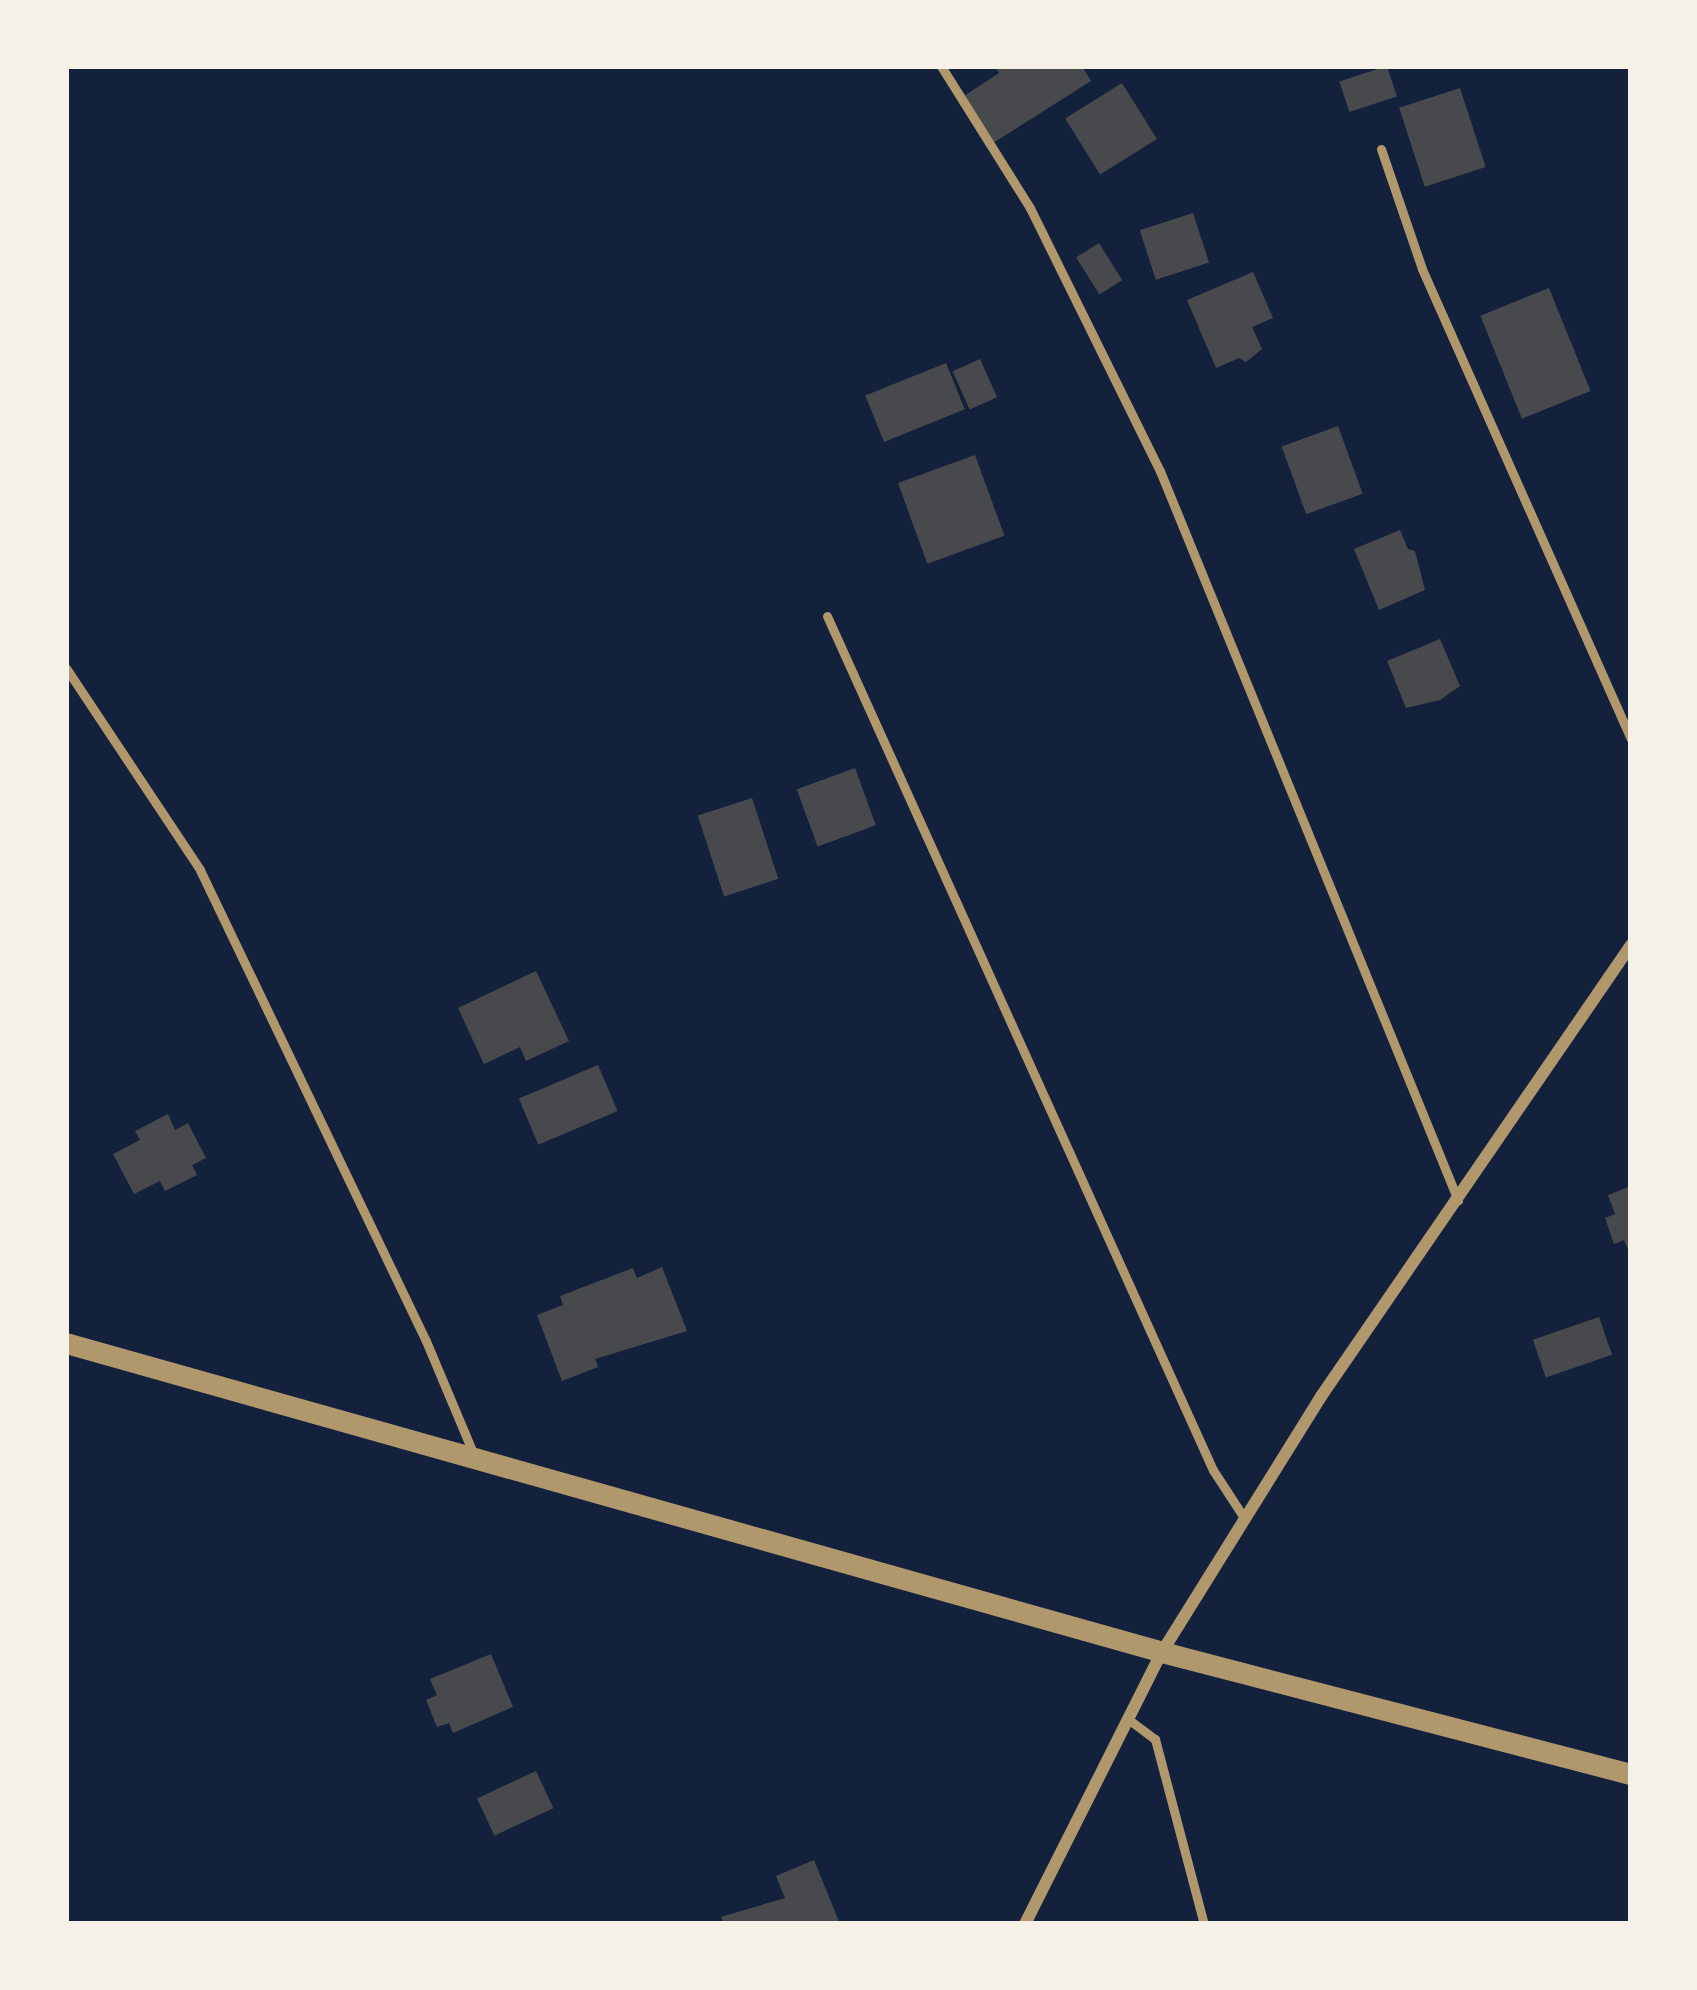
<!DOCTYPE html>
<style>
body{margin:0}
#map{position:relative;width:1697px;height:1990px;overflow:hidden;background:#14213d;font-family:"Titillium Web",sans-serif}
div>[style]{position:absolute}
.building>*{inset:0;background:#48494c;transform-origin:0 0}
.service>*{height:9px;margin:-4.5px;padding:0 4.5px;transform-origin:4.5px;border-radius:4.5px;background:#b1986c}
.minor>*{height:12px;margin:-6px;padding:0 6px;transform-origin:6px;border-radius:6px;background:#b1986c}
.tertiary>*{height:21px;margin:-10.5px;padding:0 10.5px;transform-origin:10.5px;border-radius:10.5px;background:#b1986c}
span{translate:-50% -50%;white-space:nowrap;text-align:center;line-height:1.15;-webkit-text-stroke:9px #f6f1e7;paint-order:stroke}
.frame{position:absolute;inset:0;border:69px solid #f6f1e7;pointer-events:none}
</style>
<div id="map">
<div class="building">
<i style="clip-path:polygon(995px 66px,1082px 66px,1091px 81px,993px 143px,964px 96px,999px 73px)"></i>
<i style="left:1387px;top:66px;width:32px;height:50px;rotate:72deg"></i>
<i style="left:1122px;top:83px;width:66px;height:67px;rotate:58deg"></i>
<i style="left:1460px;top:88px;width:83px;height:64px;rotate:72deg"></i>
<i style="left:1193px;top:213px;width:52px;height:56px;rotate:72deg"></i>
<i style="left:1099px;top:243px;width:44px;height:27px;rotate:58deg"></i>
<i style="clip-path:polygon(1253px 272px,1273px 318px,1252px 327px,1262px 349px,1246px 362px,1239px 358px,1216px 368px,1187px 300px)"></i>
<i style="left:1549px;top:288px;width:111px;height:74px;rotate:68deg"></i>
<i style="left:980px;top:359px;width:42px;height:30px;rotate:66deg"></i>
<i style="left:946px;top:363px;width:50px;height:87px;rotate:68deg"></i>
<i style="left:1338px;top:426px;width:72px;height:60px;rotate:70deg"></i>
<i style="left:975px;top:455px;width:86px;height:82px;rotate:70deg"></i>
<i style="clip-path:polygon(1400px 530px,1408px 549px,1415px 551px,1425px 590px,1379px 610px,1354px 549px)"></i>
<i style="clip-path:polygon(1440px 639px,1460px 686px,1440px 700px,1406px 708px,1387px 661px)"></i>
<i style="left:855px;top:768px;width:61px;height:62px;rotate:70deg"></i>
<i style="left:752px;top:798px;width:85px;height:57px;rotate:72deg"></i>
<i style="clip-path:polygon(536px 971px,569px 1041px,526px 1061px,520px 1047px,484px 1064px,458px 1008px)"></i>
<i style="left:598px;top:1065px;width:50px;height:86px;rotate:67deg"></i>
<i style="clip-path:polygon(168px 1114px,175px 1130px,188px 1123px,206px 1158px,192px 1165px,197px 1175px,165px 1191px,160px 1181px,134px 1194px,113px 1154px,140px 1140px,135px 1131px)"></i>
<i style="clip-path:polygon(1631px 1186px,1631px 1257px,1624px 1240px,1614px 1244px,1605px 1218px,1615px 1214px,1608px 1195px)"></i>
<i style="clip-path:polygon(662px 1267px,687px 1331px,595px 1359px,598px 1367px,562px 1381px,537px 1315px,563px 1305px,560px 1296px,633px 1268px,637px 1278px)"></i>
<i style="left:1599px;top:1317px;width:40px;height:70px;rotate:71deg"></i>
<i style="clip-path:polygon(491px 1654px,513px 1707px,453px 1733px,449px 1723px,437px 1727px,426px 1700px,437px 1695px,430px 1679px)"></i>
<i style="left:536px;top:1771px;width:41px;height:65px;rotate:65deg"></i>
<i style="clip-path:polygon(814px 1860px,840px 1924px,724px 1924px,721px 1917px,785px 1898px,776px 1876px)"></i>
</div>
<div class="service">
<i style="left:941px;top:66px;width:168px;rotate:57.9deg"></i>
<i style="left:1030px;top:208px;width:293px;rotate:63.7deg"></i>
<i style="left:1160px;top:471px;width:788px;rotate:67.77deg"></i>
<i style="left:1381px;top:149px;width:127px;rotate:71.1deg"></i>
<i style="left:1422px;top:269px;width:514px;rotate:66.03deg"></i>
<i style="left:827px;top:616px;width:937px;rotate:65.68deg"></i>
<i style="left:1213px;top:1470px;width:59px;rotate:56.9deg"></i>
<i style="left:66px;top:668px;width:242px;rotate:56.4deg"></i>
<i style="left:200px;top:870px;width:522px;rotate:64.37deg"></i>
<i style="left:426px;top:1341px;width:124px;rotate:67.2deg"></i>
<i style="left:1128px;top:1719px;width:34px;rotate:37deg"></i>
<i style="left:1155px;top:1739px;width:191px;rotate:75.2deg"></i>
</div>
<div class="minor">
<i style="left:1025px;top:1924px;width:305px;rotate:-63.3deg"></i>
<i style="left:1162px;top:1652px;width:303px;rotate:-58.1deg"></i>
<i style="left:1322px;top:1395px;width:546px;rotate:-55.52deg"></i>
</div>
<div class="tertiary">
<i style="left:66px;top:1343px;width:1139px;rotate:15.74deg"></i>
<i style="left:1162px;top:1652px;width:485px;rotate:14.6deg"></i>
</div>
<div class="frame"></div>
</div>
